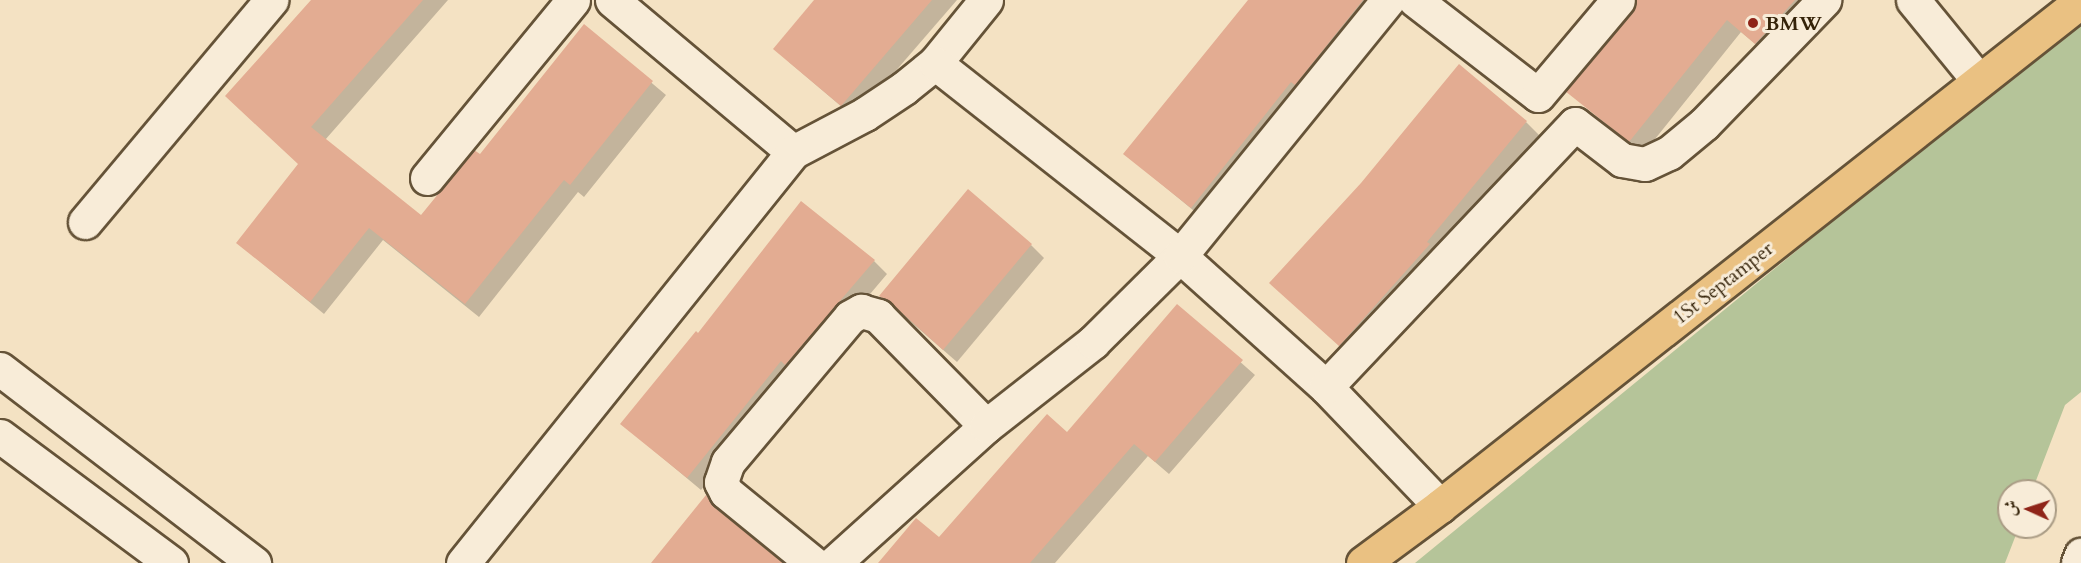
<!DOCTYPE html>
<meta charset="utf-8">
<style>
body{margin:0}
#map{position:relative;width:2081px;height:563px;overflow:hidden;background:#f4e2c3;font-family:Cardo,Amiri,serif}
div>[style]{position:absolute}
.green>*{inset:0;background:#b5c499}
.shadow>*{inset:0;background:#0003}
.building>*{inset:0;background:#e3ac92}
.roads{filter:drop-shadow(2px 0 #655338) drop-shadow(-2px 0 #655338) drop-shadow(0 2px #655338) drop-shadow(0 -2px #655338)}
.street>*{height:33px;margin:-16.5px;padding:0 16.5px;transform-origin:16.5px;border-radius:16.5px;background:#f8ecd8}
.secondary>*{height:33px;margin:-16.5px;padding:0 16.5px;transform-origin:16.5px;border-radius:16.5px;background:#f8ecd8}
.primary>*{height:33px;margin:-16.5px;padding:0 16.5px;transform-origin:16.5px;border-radius:16.5px;background:#eac182}
.dots>*{width:16px;height:16px;translate:-50% -50%;box-sizing:border-box;border:3px solid #f8ecd8;border-radius:50%}
span{translate:-50% -50%;white-space:nowrap;text-align:center;line-height:1.15;-webkit-text-stroke:6px #f8ecd8;paint-order:stroke}
.poi-label{font-size:20px;color:#352309;font-weight:700}
.left{translate:0 -50%;text-align:left}
.street-label{font-size:20px;color:#352309}
.north{position:absolute;left:1997px;top:479px;width:60px;height:60px;box-sizing:border-box;background:#f8ecd8;border:2px solid #aa9c85;border-radius:50%;rotate:273deg;font-size:16px;font-weight:700;line-height:24px;text-align:center;color:#352309}
.north::after{content:'';display:block;margin:auto;width:21px;height:27px;background:#8f2418;clip-path:polygon(50% 0,100% 100%,50% 72%,0 100%)}
</style>
<div id="map">
<div class="green">
<i style="clip-path:polygon(2081px 18px,2081px 392px,2065px 405px,2032px 491px,2009px 491px,2009px 527px,2019px 527px,2005px 563px,1415px 563px)"></i>
</div>
<div class="shadow">
<i style="clip-path:polygon(313px 0,448px 0,325px 140px,422px 218px,480px 156px,584px 26px,666px 95px,584px 197px,578px 192px,479px 317px,383px 240px,324px 314px,238px 243px,300px 164px)"></i>
<i style="clip-path:polygon(816px 0,957px 0,855px 118px,789px 62px)"></i>
<i style="clip-path:polygon(1250px 0,1386px 0,1205px 220px,1125px 154px)"></i>
<i style="clip-path:polygon(1637px 0,1818px 0,1770px 56px,1741px 32px,1643px 154px,1568px 91px,1634px 13px)"></i>
<i style="clip-path:polygon(1526px 122px,1539px 135px,1353px 358px,1285px 296px)"></i>
<i style="clip-path:polygon(1031px 245px,1044px 258px,957px 362px,881px 296px)"></i>
<i style="clip-path:polygon(874px 261px,887px 274px,800px 377px,795px 373px,701px 490px,622px 424px,699px 335px)"></i>
<i style="clip-path:polygon(1177px 306px,1255px 375px,1169px 474px,1148px 456px,1055px 563px,880px 563px,939px 539px,1068px 434px)"></i>
</div>
<div class="building">
<i style="clip-path:polygon(311px 0,423px 0,311px 127px,421px 215px,474px 150px,480px 154px,584px 24px,653px 81px,570px 185px,564px 180px,465px 304px,369px 228px,310px 302px,236px 243px,298px 164px,225px 96px)"></i>
<i style="clip-path:polygon(814px 0,932px 0,841px 106px,773px 49px)"></i>
<i style="clip-path:polygon(1248px 0,1363px 0,1295px 85px,1291px 82px,1191px 208px,1123px 154px)"></i>
<i style="clip-path:polygon(1636px 0,1795px 0,1755px 44px,1727px 20px,1629px 142px,1565px 91px,1632px 12px)"></i>
<i style="clip-path:polygon(1459px 64px,1527px 121px,1427px 242px,1430px 244px,1339px 346px,1269px 283px,1361px 183px)"></i>
<i style="clip-path:polygon(968px 189px,1032px 244px,943px 350px,891px 303px,879px 296px)"></i>
<i style="clip-path:polygon(801px 201px,875px 260px,785px 365px,781px 361px,687px 478px,620px 424px,696px 331px,698px 333px)"></i>
<i style="clip-path:polygon(1177px 304px,1243px 360px,1155px 462px,1134px 444px,1030px 563px,878px 563px,916px 518px,939px 537px,1047px 414px,1067px 432px)"></i>
<i style="clip-path:polygon(706px 495px,714px 507px,783px 563px,651px 563px)"></i>
</div>
<div class="roads">
<div class="street">
<i style="left:612px;top:0;width:236px;rotate:40deg"></i>
<i style="left:793px;top:152px;width:81px;rotate:-27.8deg"></i>
<i style="left:865px;top:114px;width:47px;rotate:-33.7deg"></i>
<i style="left:904px;top:88px;width:40px;rotate:-39deg"></i>
<i style="left:935px;top:63px;width:81px;rotate:-51deg"></i>
<i style="left:1415px;top:0;width:155px;rotate:37.7deg"></i>
<i style="left:1538px;top:95px;width:124px;rotate:-49.9deg"></i>
<i style="left:1913px;top:0;width:104px;rotate:50.8deg"></i>
<i style="left:935px;top:63px;width:312px;rotate:38.2deg"></i>
<i style="left:1180px;top:256px;width:196px;rotate:41.9deg"></i>
<i style="left:1326px;top:387px;width:165px;rotate:46.2deg"></i>
<i style="left:427px;top:178px;width:230px;rotate:-50.6deg"></i>
<i style="left:85px;top:222px;width:290px;rotate:-50deg"></i>
<i style="left:1326px;top:387px;width:362px;rotate:-46.6deg"></i>
<i style="left:1575px;top:124px;width:59px;rotate:37.5deg"></i>
<i style="left:1622px;top:160px;width:23px;rotate:10deg"></i>
<i style="left:1645px;top:164px;width:26px;rotate:-25deg"></i>
<i style="left:1669px;top:153px;width:45px;rotate:-39.6deg"></i>
<i style="left:1704px;top:124px;width:173px;rotate:-45.9deg"></i>
<i style="left:463px;top:563px;width:527px;rotate:-51.24deg"></i>
<i style="left:813px;top:563px;width:112px;rotate:-140.8deg"></i>
<i style="left:726px;top:492px;width:11px;rotate:-117deg"></i>
<i style="left:721px;top:482px;width:21px;rotate:-71deg"></i>
<i style="left:728px;top:462px;width:189px;rotate:-49.9deg"></i>
<i style="left:850px;top:317px;width:13px;rotate:-29deg"></i>
<i style="left:861px;top:311px;width:18px;rotate:16deg"></i>
<i style="left:878px;top:316px;width:154px;rotate:45.5deg"></i>
<i style="left:834px;top:563px;width:205px;rotate:-42deg"></i>
<i style="left:986px;top:426px;width:136px;rotate:-38.1deg"></i>
<i style="left:1093px;top:342px;width:122px;rotate:-44.7deg"></i>
<i style="left:1180px;top:256px;width:330px;rotate:-50.9deg"></i>
<i style="left:2078px;top:563px;width:9px;rotate:-69deg"></i>
</div>
<div class="secondary">
<i style="left:0;top:369px;width:320px;rotate:37.4deg"></i>
<i style="left:0;top:436px;width:213px;rotate:36.6deg"></i>
</div>
<div class="primary">
<i style="left:1363px;top:563px;width:96px;rotate:-36.5deg"></i>
<i style="left:1440px;top:506px;width:816px;rotate:-38.23deg"></i>
</div>
</div>
<div class="dots">
<i style="left:1753px;top:23px;background:#8f2418"></i>
</div>
<div class="poi-label">
<span class="left" style="left:1765px;top:23px">BMW</span>
</div>
<div class="street-label">
<span style="left:1723px;top:283px;rotate:-38deg">1St Septamper</span>
</div>
<div class="north">ش</div>
</div>
